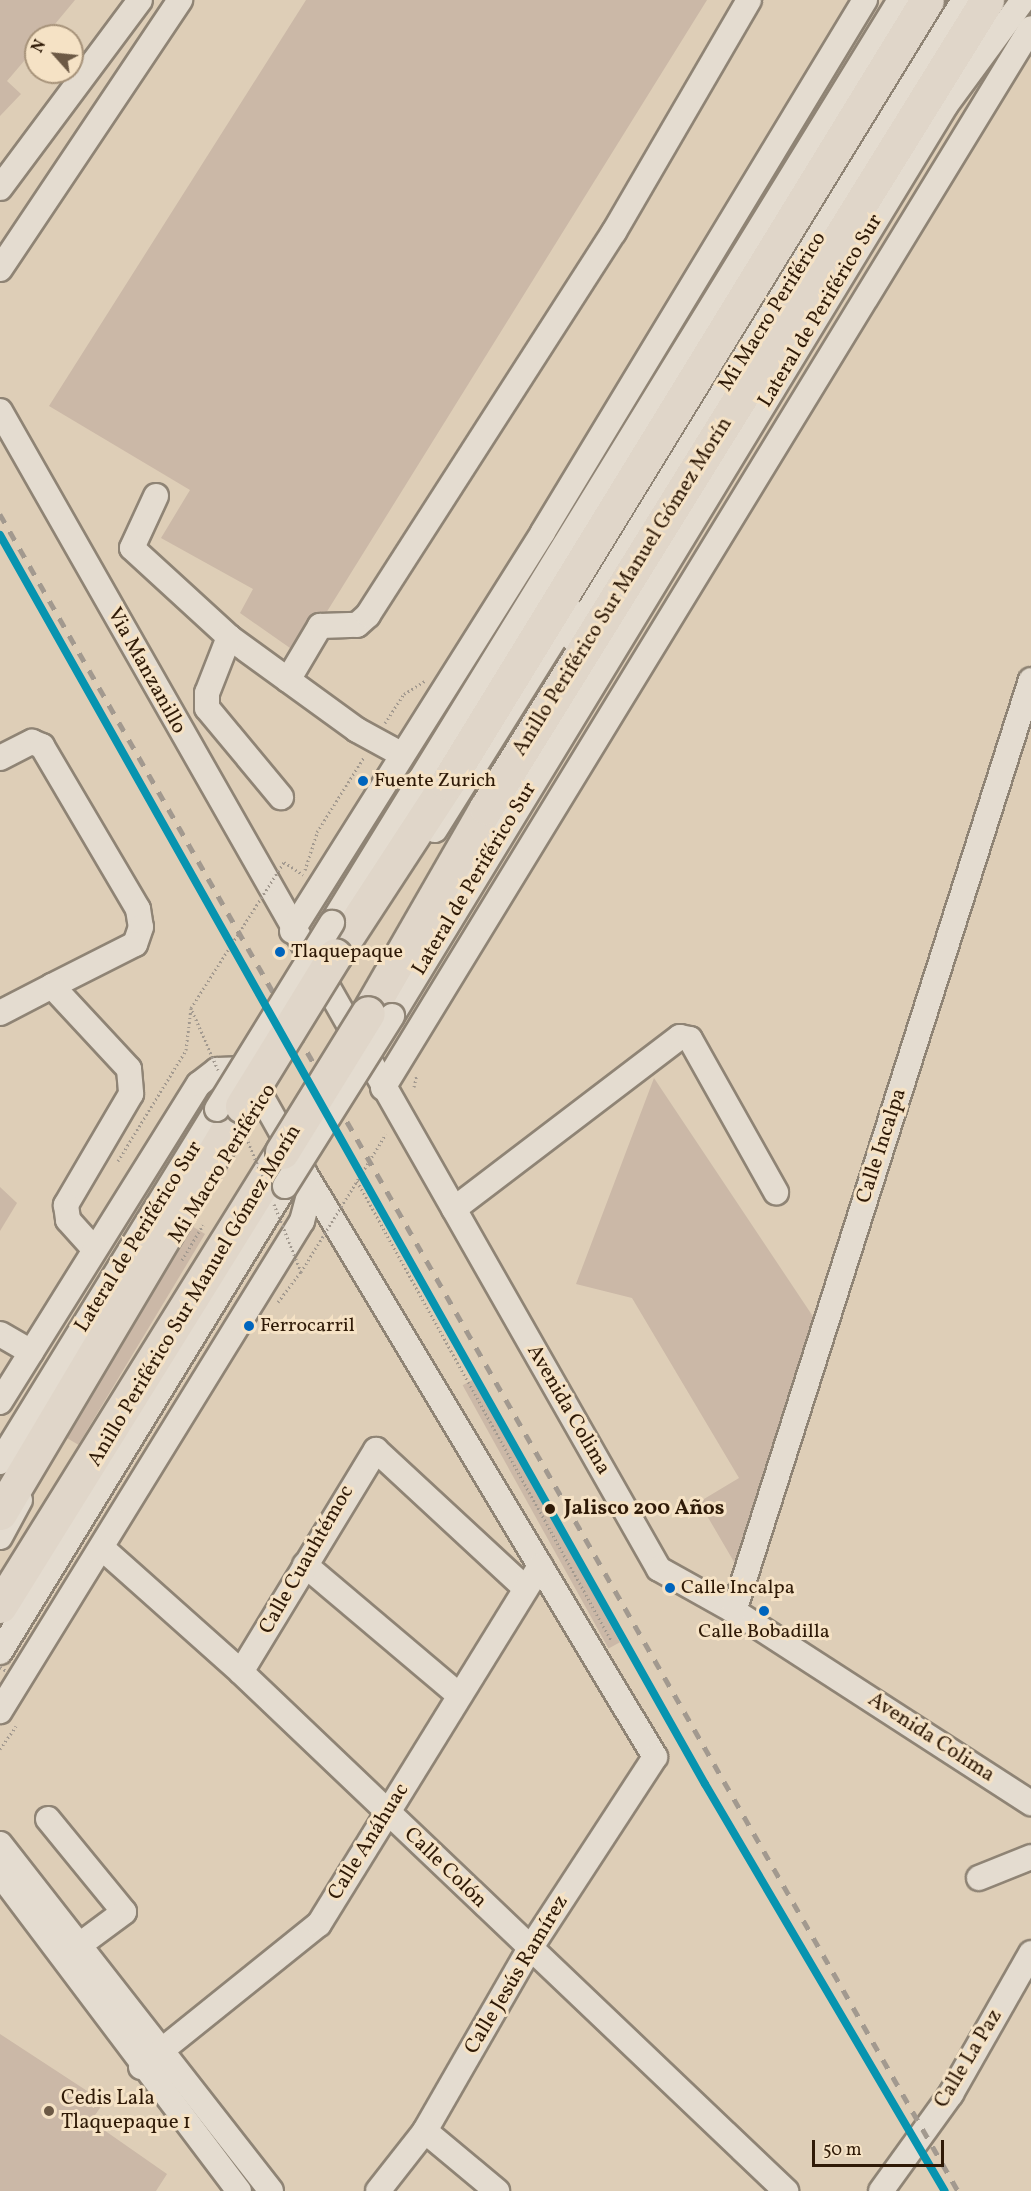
<!DOCTYPE html>
<meta charset="utf-8">
<style>
body{margin:0}
#map{position:relative;width:1031px;height:2191px;overflow:hidden;background:#deceb7;font-family:Vollkorn,serif}
div>[style]{position:absolute}
.building>*{inset:0;background:#cbb8a7;transform-origin:0 0}
.path>*{height:3px;margin-top:-1.5px;transform-origin:0;background:repeating-linear-gradient(90deg,#a2998f 0 1.5px,transparent 0 4.5px)}
.roads{filter:drop-shadow(2px 0 #8f8475) drop-shadow(-2px 0 #8f8475) drop-shadow(0 2px #8f8475) drop-shadow(0 -2px #8f8475)}
.minor>*{height:24px;margin:-12px;padding:0 12px;transform-origin:12px;border-radius:12px;background:#e4dcd0}
.highway>*{height:33px;margin:-16.5px;padding:0 16.5px;transform-origin:16.5px;border-radius:16.5px;background:#e0d6c9}
.rail>*{height:4.5px;margin-top:-2.25px;transform-origin:0;background:repeating-linear-gradient(90deg,#a2998f 0 10px,transparent 0 20px)}
.path-bridge>*{height:3px;margin-top:-1.5px;transform-origin:0;background:repeating-linear-gradient(90deg,#a2998f 0 1.5px,transparent 0 4.5px)}
.bridges{filter:drop-shadow(2px 0 #8f8475) drop-shadow(-2px 0 #8f8475) drop-shadow(0 2px #8f8475) drop-shadow(0 -2px #8f8475)}
.minor-bridge>*{height:24px;margin:-12px;padding:0 12px;transform-origin:12px;border-radius:12px;background:#e4dcd0}
.highway-bridge>*{height:33px;margin:-16.5px;padding:0 16.5px;transform-origin:16.5px;border-radius:16.5px;background:#e0d6c9}
.rail-1>*{height:8px;margin:-4px;padding:0 4px;transform-origin:4px;border-radius:4px;background:#0794b0}
.dots>*{width:16px;height:16px;translate:-50% -50%;box-sizing:border-box;border:3px solid #f5e2c5;border-radius:50%}
span{translate:-50% -50%;white-space:nowrap;text-align:center;line-height:1.15;-webkit-text-stroke:6px #f5e2c5;paint-order:stroke}
.bus-label{font-size:20px;color:#2f1a07}
.left{translate:0 -50%;text-align:left}
.street-label{font-size:21px;color:#2f1a07}
.stop-label{font-size:21px;color:#2f1a07;font-weight:700}
.poi-label{font-size:21px;color:#2f1a07}
.north{position:absolute;left:24px;top:24px;width:60px;height:60px;box-sizing:border-box;background:#f5e2c5;border:2px solid #a69279;border-radius:50%;rotate:297deg;font-size:16px;font-weight:700;line-height:24px;text-align:center;color:#2f1a07}
.north::after{content:'';display:block;margin:auto;width:21px;height:27px;background:#6c5945;clip-path:polygon(50% 0,100% 100%,50% 72%,0 100%)}
.scale{position:absolute;left:812px;top:2140px;width:132px;height:27px;box-sizing:border-box;border:3px solid #2f1a07;border-top:0;padding-left:8px;font-size:18px;line-height:21px;white-space:nowrap;color:#2f1a07;-webkit-text-stroke:4px #f5e2c5;paint-order:stroke}
</style>
<div id="map">
<div class="building">
<i style="clip-path:polygon(0 0,75px 0,45px 36px,36px 36px,36px 47px,7px 81px,21px 94px,0 116px)"></i>
<i style="clip-path:polygon(306px 0,707px 0,300px 655px,240px 613px,253px 589px,161px 538px,190px 490px,49px 406px)"></i>
<i style="clip-path:polygon(654px 1078px,816px 1321px,737px 1567px,699px 1502px,739px 1478px,632px 1298px,576px 1284px)"></i>
<i style="clip-path:polygon(0 1187px,17px 1203px,0 1231px)"></i>
<i style="left:205px;top:1234px;width:246px;height:19px;rotate:121deg"></i>
<i style="left:474px;top:1379px;width:301px;height:13px;rotate:61deg"></i>
<i style="clip-path:polygon(0 2034px,104px 2102px,91px 2121px,167px 2174px,156px 2191px,0 2191px)"></i>
</div>
<div class="path">
<i style="left:385px;top:723px;width:35px;rotate:-57deg"></i>
<i style="left:404px;top:694px;width:25px;rotate:-32deg"></i>
<i style="left:284px;top:862px;width:23px;rotate:34deg"></i>
<i style="left:305px;top:870px;width:40px;rotate:-72deg"></i>
<i style="left:317px;top:832px;width:89px;rotate:-57.9deg"></i>
<i style="left:414px;top:1087px;width:13px;rotate:-77deg"></i>
<i style="left:118px;top:1161px;width:130px;rotate:-58.5deg"></i>
<i style="left:186px;top:1050px;width:42px;rotate:-83.2deg"></i>
<i style="left:357px;top:1181px;width:525px;rotate:61.04deg"></i>
<i style="left:182px;top:1260px;width:41px;rotate:-59deg"></i>
<i style="left:278px;top:1302px;width:38px;rotate:-53deg"></i>
<i style="left:0;top:1749px;width:28px;rotate:-55deg"></i>
</div>
<div class="roads">
<div class="minor">
<i style="left:0;top:188px;width:234px;rotate:-53.3deg"></i>
<i style="left:0;top:269px;width:324px;rotate:-56.2deg"></i>
<i style="left:0;top:411px;width:1332px;rotate:60.36deg"></i>
<i style="left:659px;top:1569px;width:86px;rotate:29.2deg"></i>
<i style="left:734px;top:1611px;width:354px;rotate:32.9deg"></i>
<i style="left:156px;top:496px;width:57px;rotate:114.8deg"></i>
<i style="left:132px;top:548px;width:132px;rotate:42.5deg"></i>
<i style="left:229px;top:637px;width:158px;rotate:36deg"></i>
<i style="left:357px;top:730px;width:50px;rotate:28.6deg"></i>
<i style="left:229px;top:637px;width:60px;rotate:111.4deg"></i>
<i style="left:207px;top:693px;width:15px;rotate:90deg"></i>
<i style="left:207px;top:708px;width:116px;rotate:50.3deg"></i>
<i style="left:572px;top:638px;width:749px;rotate:-58.43deg"></i>
<i style="left:288px;top:680px;width:63px;rotate:-59.3deg"></i>
<i style="left:320px;top:626px;width:37px;rotate:-2deg"></i>
<i style="left:357px;top:625px;width:15px;rotate:-42deg"></i>
<i style="left:368px;top:615px;width:455px;rotate:-57.3deg"></i>
<i style="left:614px;top:232px;width:268px;rotate:-59.8deg"></i>
<i style="left:0;top:758px;width:36px;rotate:-27deg"></i>
<i style="left:32px;top:742px;width:11px;rotate:22deg"></i>
<i style="left:42px;top:746px;width:189px;rotate:59.5deg"></i>
<i style="left:138px;top:909px;width:18px;rotate:81deg"></i>
<i style="left:141px;top:927px;width:18px;rotate:109deg"></i>
<i style="left:135px;top:944px;width:93px;rotate:153.2deg"></i>
<i style="left:435px;top:830px;width:258px;rotate:-58deg"></i>
<i style="left:332px;top:923px;width:1084px;rotate:-58.39deg"></i>
<i style="left:292px;top:931px;width:471px;rotate:-57.8deg"></i>
<i style="left:543px;top:532px;width:622px;rotate:-58.82deg"></i>
<i style="left:0;top:1013px;width:59px;rotate:-27.4deg"></i>
<i style="left:52px;top:986px;width:113px;rotate:47.1deg"></i>
<i style="left:129px;top:1069px;width:25px;rotate:85deg"></i>
<i style="left:131px;top:1094px;width:129px;rotate:120.4deg"></i>
<i style="left:66px;top:1205px;width:15px;rotate:82deg"></i>
<i style="left:68px;top:1220px;width:39px;rotate:48deg"></i>
<i style="left:392px;top:1016px;width:1066px;rotate:-58.7deg"></i>
<i style="left:946px;top:105px;width:130px;rotate:-53.7deg"></i>
<i style="left:383px;top:1088px;width:1242px;rotate:-58.56deg"></i>
<i style="left:305px;top:1174px;width:680px;rotate:59.02deg"></i>
<i style="left:655px;top:1757px;width:230px;rotate:123.1deg"></i>
<i style="left:529px;top:1950px;width:209px;rotate:119.9deg"></i>
<i style="left:425px;top:2131px;width:76px;rotate:128.1deg"></i>
<i style="left:454px;top:1209px;width:284px;rotate:-37.3deg"></i>
<i style="left:680px;top:1037px;width:10px;rotate:11deg"></i>
<i style="left:690px;top:1039px;width:176px;rotate:60.7deg"></i>
<i style="left:0;top:1334px;width:36px;rotate:30deg"></i>
<i style="left:0;top:1402px;width:375px;rotate:-58deg"></i>
<i style="left:199px;top:1084px;width:23px;rotate:-38deg"></i>
<i style="left:217px;top:1070px;width:29px;rotate:-2deg"></i>
<i style="left:246px;top:1069px;width:120px;rotate:60.7deg"></i>
<i style="left:305px;top:1174px;width:21px;rotate:79deg"></i>
<i style="left:309px;top:1195px;width:27px;rotate:105deg"></i>
<i style="left:302px;top:1221px;width:576px;rotate:121.65deg"></i>
<i style="left:0;top:1462px;width:414px;rotate:-58.4deg"></i>
<i style="left:0;top:1537px;width:42px;rotate:-61.6deg"></i>
<i style="left:102px;top:1548px;width:186px;rotate:41.7deg"></i>
<i style="left:241px;top:1672px;width:753px;rotate:43.6deg"></i>
<i style="left:305px;top:1565px;width:202px;rotate:40.2deg"></i>
<i style="left:734px;top:1611px;width:977px;rotate:-72.31deg"></i>
<i style="left:0;top:1652px;width:546px;rotate:-58.55deg"></i>
<i style="left:241px;top:1672px;width:260px;rotate:-58.7deg"></i>
<i style="left:376px;top:1450px;width:202px;rotate:42.8deg"></i>
<i style="left:48px;top:1819px;width:120px;rotate:50.7deg"></i>
<i style="left:124px;top:1912px;width:72px;rotate:143.4deg"></i>
<i style="left:0;top:1844px;width:440px;rotate:52deg"></i>
<i style="left:0;top:1874px;width:397px;rotate:53deg"></i>
<i style="left:979px;top:1878px;width:56px;rotate:-22deg"></i>
<i style="left:141px;top:2067px;width:228px;rotate:-38.8deg"></i>
<i style="left:319px;top:1924px;width:421px;rotate:-58.3deg"></i>
<i style="left:425px;top:2131px;width:94px;rotate:39.8deg"></i>
<i style="left:881px;top:2191px;width:120px;rotate:-54.2deg"></i>
<i style="left:951px;top:2094px;width:162px;rotate:-60.4deg"></i>
</div>
<div class="highway">
<i style="left:335px;top:955px;width:205px;rotate:-56.9deg"></i>
<i style="left:447px;top:783px;width:918px;rotate:-58.49deg"></i>
<i style="left:368px;top:1013px;width:237px;rotate:-60.1deg"></i>
<i style="left:486px;top:808px;width:951px;rotate:-58.2deg"></i>
<i style="left:0;top:1513px;width:474px;rotate:-59.3deg"></i>
<i style="left:0;top:1606px;width:534px;rotate:-58.15deg"></i>
</div>
</div>
<div class="rail">
<i style="left:0;top:514px;width:1931px;rotate:60.26deg"></i>
</div>
<div class="path-bridge">
<i style="left:218px;top:1070px;width:68px;rotate:-113.5deg"></i>
<i style="left:191px;top:1008px;width:173px;rotate:-57.5deg"></i>
<i style="left:243px;top:1129px;width:56px;rotate:68deg"></i>
<i style="left:274px;top:1204px;width:73px;rotate:68.3deg"></i>
<i style="left:301px;top:1272px;width:162px;rotate:-58.4deg"></i>
<i style="left:0;top:1667px;width:9px;rotate:32deg"></i>
</div>
<div class="bridges">
<div class="minor-bridge">
<i style="left:217px;top:1109px;width:219px;rotate:-58.3deg"></i>
<i style="left:285px;top:1186px;width:201px;rotate:-57.8deg"></i>
</div>
<div class="highway-bridge">
<i style="left:242px;top:1106px;width:177px;rotate:-58.4deg"></i>
<i style="left:282px;top:1152px;width:163px;rotate:-58.3deg"></i>
</div>
</div>
<div class="rail-1">
<i style="left:0;top:535px;width:1434px;rotate:60.56deg"></i>
<i style="left:705px;top:1784px;width:472px;rotate:59.5deg"></i>
</div>
<div class="dots">
<i style="left:363px;top:781px;background:#0065bd"></i>
<i style="left:280px;top:952px;background:#0065bd"></i>
<i style="left:249px;top:1326px;background:#0065bd"></i>
<i style="left:550px;top:1509px;background:#2f1a07"></i>
<i style="left:670px;top:1588px;background:#0065bd"></i>
<i style="left:764px;top:1611px;background:#0065bd"></i>
<i style="left:49px;top:2111px;background:#6c5945"></i>
</div>
<div class="bus-label">
<span class="left" style="left:374px;top:781px">Fuente Zurich</span>
<span class="left" style="left:291px;top:952px">Tlaquepaque</span>
<span class="left" style="left:260px;top:1326px">Ferrocarril</span>
<span class="left" style="left:681px;top:1588px">Calle Incalpa</span>
<span style="left:764px;top:1632px">Calle Bobadilla</span>
</div>
<div class="street-label">
<span style="left:821px;top:311px;rotate:-59deg">Lateral de Periférico Sur</span>
<span style="left:773px;top:312px;rotate:-58deg">Mi Macro Periférico</span>
<span style="left:623px;top:587px;rotate:-58deg">Anillo Periférico Sur Manuel Gómez Morín</span>
<span style="left:146px;top:671px;rotate:61deg">Via Manzanillo</span>
<span style="left:475px;top:879px;rotate:-59deg">Lateral de Periférico Sur</span>
<span style="left:882px;top:1146px;rotate:-72deg">Calle Incalpa</span>
<span style="left:223px;top:1164px;rotate:-58deg">Mi Macro Periférico</span>
<span style="left:139px;top:1237px;rotate:-58deg">Lateral de Periférico Sur</span>
<span style="left:195px;top:1296px;rotate:-59deg">Anillo Periférico Sur Manuel Gómez Morín</span>
<span style="left:568px;top:1410px;rotate:60deg">Avenida Colima</span>
<span style="left:307px;top:1560px;rotate:-60deg">Calle Cuauhtémoc</span>
<span style="left:931px;top:1738px;rotate:33deg">Avenida Colima</span>
<span style="left:369px;top:1842px;rotate:-58deg">Calle Anáhuac</span>
<span style="left:445px;top:1868px;rotate:44deg">Calle Colón</span>
<span style="left:517px;top:1975px;rotate:-59deg">Calle Jesús Ramírez</span>
<span style="left:969px;top:2059px;rotate:-59deg">Calle La Paz</span>
</div>
<div class="stop-label">
<span class="left" style="left:564px;top:1509px">Jalisco 200 Años</span>
</div>
<div class="poi-label">
<span class="left" style="left:61px;top:2111px">Cedis Lala<br>Tlaquepaque 1</span>
</div>
<div class="north">N</div>
<div class="scale">50 m</div>
</div>
